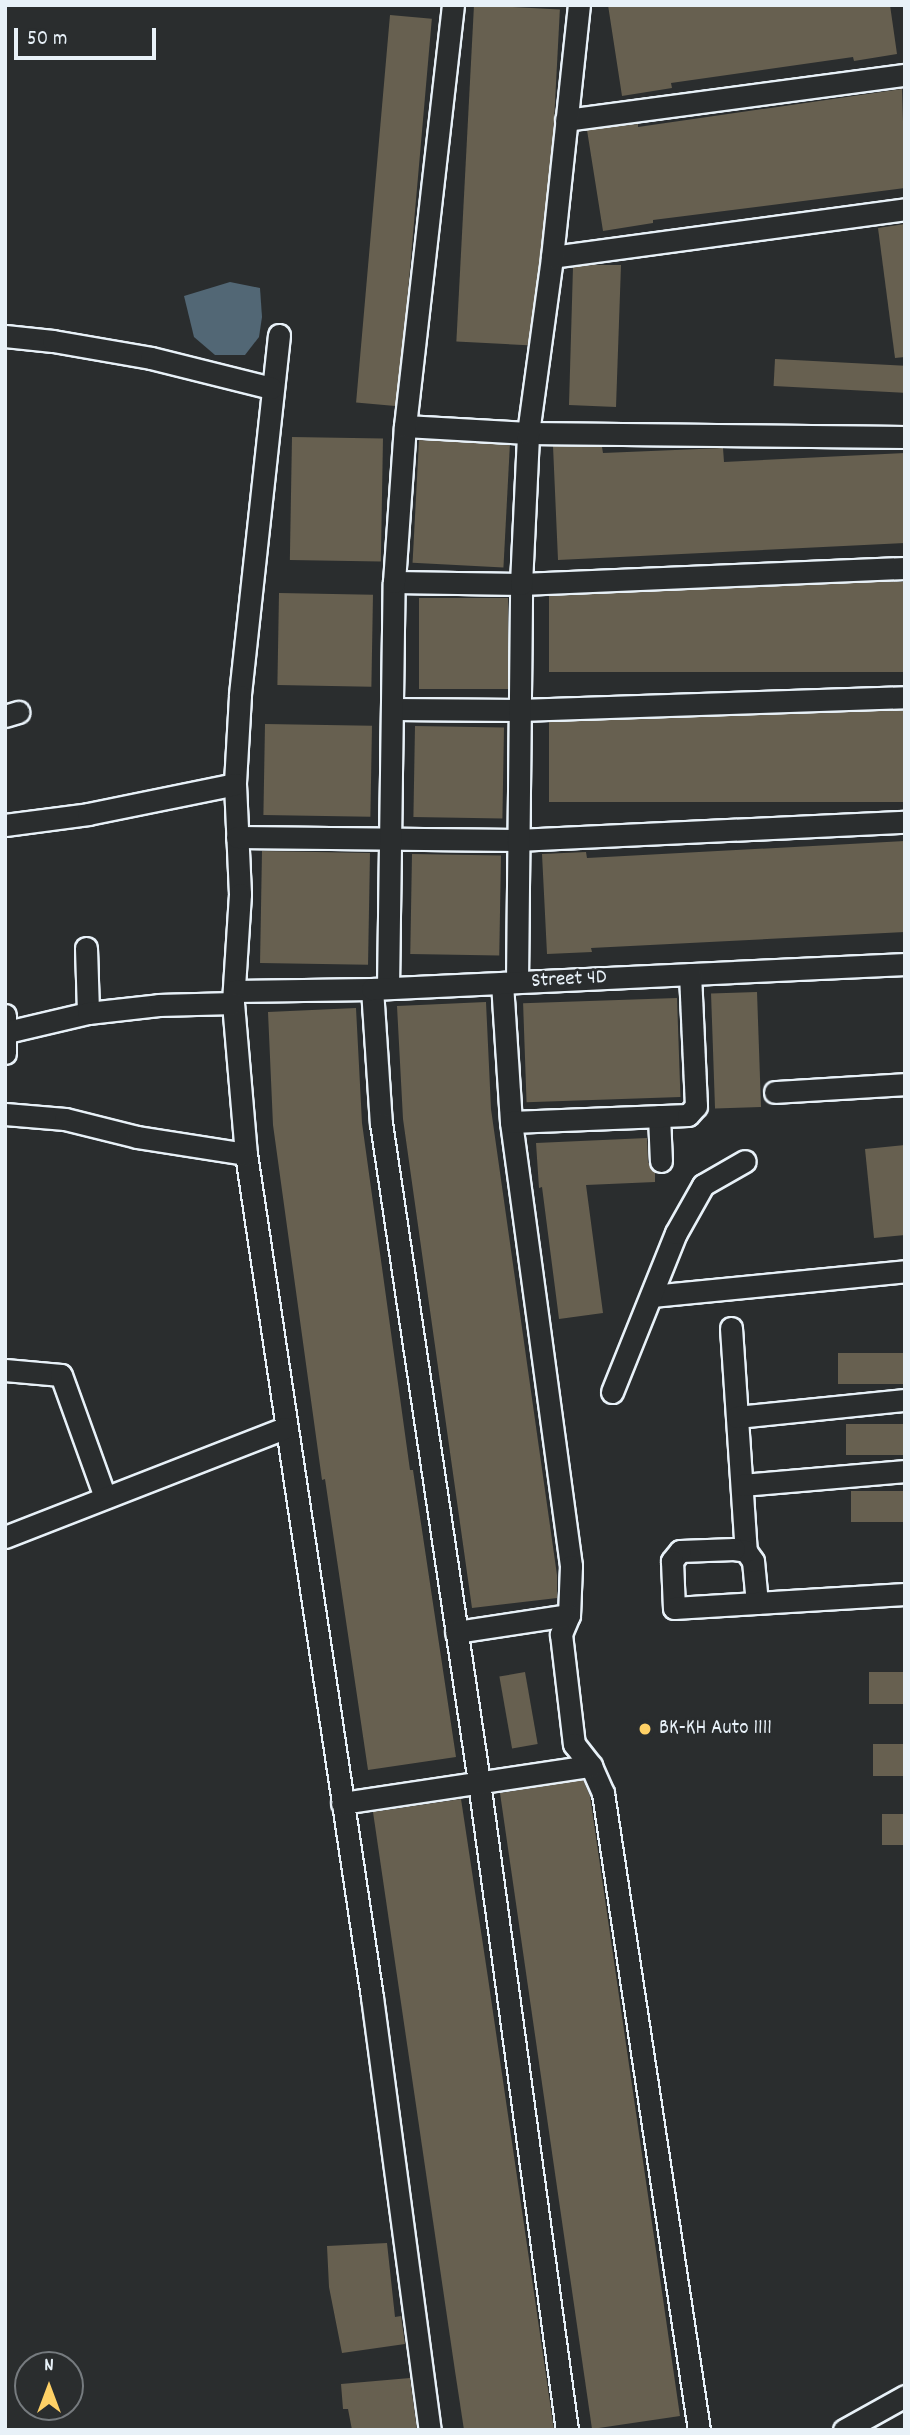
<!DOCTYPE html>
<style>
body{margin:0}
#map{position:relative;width:910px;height:2435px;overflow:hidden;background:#2a2d2e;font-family:Dekko,sans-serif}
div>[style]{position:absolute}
.water>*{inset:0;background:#526775}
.building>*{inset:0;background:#676050;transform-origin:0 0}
.roads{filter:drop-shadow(2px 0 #e8f1f8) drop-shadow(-2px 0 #e8f1f8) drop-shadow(0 2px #e8f1f8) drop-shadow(0 -2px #e8f1f8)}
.minor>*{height:21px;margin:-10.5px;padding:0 10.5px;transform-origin:10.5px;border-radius:10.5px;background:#2a2d2e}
.dots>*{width:19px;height:19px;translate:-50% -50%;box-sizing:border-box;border:4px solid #2a2d2e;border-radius:50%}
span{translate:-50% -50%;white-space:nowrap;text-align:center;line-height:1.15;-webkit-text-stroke:5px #2a2d2e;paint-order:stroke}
.street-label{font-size:21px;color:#e8f1f8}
.poi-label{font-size:21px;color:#e8f1f8}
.left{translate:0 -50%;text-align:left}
.frame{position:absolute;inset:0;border:7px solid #e8f1f8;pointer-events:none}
.north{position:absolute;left:14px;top:2351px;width:70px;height:70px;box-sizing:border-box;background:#2a2d2e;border:2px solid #767b7f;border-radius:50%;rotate:0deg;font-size:19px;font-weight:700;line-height:28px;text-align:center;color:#e8f1f8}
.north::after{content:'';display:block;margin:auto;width:24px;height:32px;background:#ffd166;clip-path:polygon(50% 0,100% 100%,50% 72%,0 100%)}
.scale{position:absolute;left:14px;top:28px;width:142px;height:32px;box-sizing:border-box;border:4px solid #e8f1f8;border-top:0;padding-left:9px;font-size:21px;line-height:24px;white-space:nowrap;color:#e8f1f8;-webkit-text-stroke:5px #2a2d2e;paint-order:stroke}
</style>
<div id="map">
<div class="water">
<i style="clip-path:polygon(230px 282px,260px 288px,262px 317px,259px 337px,245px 355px,215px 355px,194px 337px,184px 296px)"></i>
</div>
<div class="building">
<i style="left:474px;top:5px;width:86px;height:337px;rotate:3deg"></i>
<i style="clip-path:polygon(608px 5px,890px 5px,897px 54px,854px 61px,853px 57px,671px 83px,672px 88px,622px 96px)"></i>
<i style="left:390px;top:15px;width:42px;height:389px;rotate:5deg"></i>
<i style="clip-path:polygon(902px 89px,905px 188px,653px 220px,653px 223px,603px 231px,587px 130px,638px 124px,638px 127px)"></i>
<i style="clip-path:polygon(905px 224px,905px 357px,895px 358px,878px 228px)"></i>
<i style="clip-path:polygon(593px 265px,621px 265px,616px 407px,569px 405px,573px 267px)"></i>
<i style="left:775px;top:359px;width:130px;height:27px;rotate:3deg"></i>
<i style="left:292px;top:437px;width:91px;height:123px;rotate:1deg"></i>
<i style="left:419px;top:440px;width:91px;height:123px;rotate:3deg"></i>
<i style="clip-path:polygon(553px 446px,602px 447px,603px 453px,723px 448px,724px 462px,905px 453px,905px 543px,558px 560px)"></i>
<i style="left:905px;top:582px;width:90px;height:356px;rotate:90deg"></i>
<i style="left:279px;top:593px;width:94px;height:92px;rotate:1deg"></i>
<i style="left:419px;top:598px;width:89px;height:91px"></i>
<i style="left:905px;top:711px;width:91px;height:356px;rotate:90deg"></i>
<i style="left:265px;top:724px;width:107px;height:91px;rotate:1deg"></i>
<i style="left:415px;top:726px;width:89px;height:91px;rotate:1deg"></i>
<i style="clip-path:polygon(905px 841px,905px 932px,591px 948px,592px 952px,547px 954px,542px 854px,586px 852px,587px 858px)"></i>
<i style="left:262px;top:851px;width:108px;height:112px;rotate:1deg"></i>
<i style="left:412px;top:854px;width:89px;height:100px;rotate:1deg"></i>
<i style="left:757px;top:992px;width:115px;height:46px;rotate:88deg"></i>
<i style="left:677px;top:998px;width:99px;height:154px;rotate:88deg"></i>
<i style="clip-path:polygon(486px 1002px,491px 1109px,557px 1575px,557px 1598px,472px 1608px,403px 1119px,397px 1006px)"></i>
<i style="clip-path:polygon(356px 1008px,362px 1123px,410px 1470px,413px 1470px,456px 1757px,368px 1770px,325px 1479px,322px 1480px,273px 1125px,268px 1012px)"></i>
<i style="clip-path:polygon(647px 1138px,648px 1162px,655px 1172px,655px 1182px,586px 1185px,603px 1313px,559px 1319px,542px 1187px,539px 1188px,536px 1143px)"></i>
<i style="clip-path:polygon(905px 1145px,905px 1235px,874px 1238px,865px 1149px)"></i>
<i style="left:905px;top:1353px;width:31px;height:67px;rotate:90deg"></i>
<i style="left:905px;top:1424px;width:31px;height:59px;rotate:90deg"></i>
<i style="left:905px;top:1491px;width:31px;height:54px;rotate:90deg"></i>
<i style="left:525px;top:1672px;width:73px;height:26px;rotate:80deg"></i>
<i style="left:905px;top:1672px;width:32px;height:36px;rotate:90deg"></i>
<i style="left:905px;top:1744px;width:32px;height:32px;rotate:90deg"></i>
<i style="clip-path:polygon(583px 1780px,590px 1796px,680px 2416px,592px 2429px,500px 1793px)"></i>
<i style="clip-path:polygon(461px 1799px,488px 1978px,554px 2430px,464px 2430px,455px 2371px,373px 1812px)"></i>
<i style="left:905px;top:1814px;width:31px;height:23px;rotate:90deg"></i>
<i style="clip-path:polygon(387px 2243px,395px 2317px,401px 2316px,405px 2344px,342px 2353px,329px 2287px,327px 2246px)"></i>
<i style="clip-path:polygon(410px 2378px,417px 2430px,352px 2430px,348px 2409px,343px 2409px,341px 2384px)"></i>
</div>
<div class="roads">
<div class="minor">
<i style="left:566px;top:120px;width:342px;rotate:-7.6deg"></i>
<i style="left:552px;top:257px;width:356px;rotate:-7.7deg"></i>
<i style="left:279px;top:335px;width:363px;rotate:96.2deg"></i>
<i style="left:240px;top:696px;width:88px;rotate:93.3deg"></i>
<i style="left:235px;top:784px;width:110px;rotate:87.4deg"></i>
<i style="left:240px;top:894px;width:109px;rotate:93.7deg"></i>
<i style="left:233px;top:1003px;width:152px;rotate:85.1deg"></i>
<i style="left:246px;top:1154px;width:852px;rotate:81.5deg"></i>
<i style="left:372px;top:1997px;width:437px;rotate:82.4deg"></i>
<i style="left:5px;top:336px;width:48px;rotate:5.9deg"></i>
<i style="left:53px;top:341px;width:99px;rotate:9.8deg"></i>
<i style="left:151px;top:358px;width:124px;rotate:14deg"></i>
<i style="left:405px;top:426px;width:123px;rotate:3.3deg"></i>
<i style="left:528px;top:433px;width:377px;rotate:0.6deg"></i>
<i style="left:394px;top:582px;width:127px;rotate:0.9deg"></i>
<i style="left:521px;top:584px;width:384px;rotate:-2.4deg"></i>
<i style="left:393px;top:709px;width:126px;rotate:0.5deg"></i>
<i style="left:519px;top:710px;width:386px;rotate:-1.9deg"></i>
<i style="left:5px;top:716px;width:14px;rotate:-17deg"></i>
<i style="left:5px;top:825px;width:84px;rotate:-7.5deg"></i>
<i style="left:88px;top:814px;width:150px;rotate:-11.5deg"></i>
<i style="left:237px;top:837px;width:280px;rotate:0.6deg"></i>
<i style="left:517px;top:840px;width:388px;rotate:-2.7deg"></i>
<i style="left:86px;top:948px;width:65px;rotate:88.2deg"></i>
<i style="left:517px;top:982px;width:398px;rotate:-89.4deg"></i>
<i style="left:521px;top:584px;width:151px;rotate:-87.3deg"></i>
<i style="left:528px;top:433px;width:178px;rotate:-82.2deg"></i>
<i style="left:552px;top:257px;width:253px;rotate:-83.9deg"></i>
<i style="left:502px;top:983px;width:139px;rotate:86.3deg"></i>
<i style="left:511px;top:1122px;width:448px;rotate:82.3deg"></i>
<i style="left:571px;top:1566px;width:49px;rotate:92.3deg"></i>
<i style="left:569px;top:1615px;width:21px;rotate:113deg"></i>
<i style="left:561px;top:1634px;width:111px;rotate:83.3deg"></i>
<i style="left:574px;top:1744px;width:28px;rotate:52deg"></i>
<i style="left:591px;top:1766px;width:30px;rotate:66deg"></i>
<i style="left:603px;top:1793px;width:644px;rotate:81.43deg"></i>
<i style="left:388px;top:988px;width:406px;rotate:-89.2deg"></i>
<i style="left:394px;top:582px;width:156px;rotate:-86deg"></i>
<i style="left:405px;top:426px;width:424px;rotate:-83.5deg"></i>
<i style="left:372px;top:989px;width:134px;rotate:86.2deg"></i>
<i style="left:381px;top:1123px;width:666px;rotate:81.54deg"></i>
<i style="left:479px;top:1782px;width:654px;rotate:82.27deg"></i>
<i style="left:234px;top:991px;width:138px;rotate:-0.8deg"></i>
<i style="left:372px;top:989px;width:534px;rotate:-2.69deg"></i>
<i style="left:5px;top:1015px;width:38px;rotate:90deg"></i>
<i style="left:7px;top:1032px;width:83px;rotate:-13.2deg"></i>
<i style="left:88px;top:1013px;width:71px;rotate:-6.4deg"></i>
<i style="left:159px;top:1005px;width:74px;rotate:-1.5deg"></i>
<i style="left:775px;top:1092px;width:130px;rotate:-3.5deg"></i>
<i style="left:5px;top:1114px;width:60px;rotate:4.8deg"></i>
<i style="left:65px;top:1119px;width:74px;rotate:14deg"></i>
<i style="left:137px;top:1137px;width:110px;rotate:8.9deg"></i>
<i style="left:659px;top:1116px;width:45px;rotate:87.5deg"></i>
<i style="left:511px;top:1122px;width:177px;rotate:-2.3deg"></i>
<i style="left:688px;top:1115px;width:12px;rotate:-48deg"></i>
<i style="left:696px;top:1106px;width:132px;rotate:-92.6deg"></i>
<i style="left:652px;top:1296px;width:254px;rotate:-5.6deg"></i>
<i style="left:731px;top:1328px;width:224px;rotate:86.2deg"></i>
<i style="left:5px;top:1370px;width:56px;rotate:5.1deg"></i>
<i style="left:61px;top:1375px;width:130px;rotate:70.2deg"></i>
<i style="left:612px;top:1392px;width:171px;rotate:-68.1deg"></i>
<i style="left:676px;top:1233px;width:55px;rotate:-60.6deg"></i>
<i style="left:703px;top:1185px;width:48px;rotate:-29.7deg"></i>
<i style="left:737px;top:1417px;width:169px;rotate:-5.8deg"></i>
<i style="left:742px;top:1485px;width:164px;rotate:-4.9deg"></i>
<i style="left:5px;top:1537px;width:300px;rotate:-21.3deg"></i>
<i style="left:757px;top:1603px;width:42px;rotate:-95.4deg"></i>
<i style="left:753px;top:1561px;width:12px;rotate:-125deg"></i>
<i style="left:746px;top:1551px;width:12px;rotate:-171deg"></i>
<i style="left:734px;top:1549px;width:54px;rotate:177.9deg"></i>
<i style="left:680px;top:1551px;width:13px;rotate:129deg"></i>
<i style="left:672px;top:1561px;width:47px;rotate:87.6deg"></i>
<i style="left:674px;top:1608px;width:231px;rotate:-3.5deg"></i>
<i style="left:456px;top:1632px;width:114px;rotate:-8.6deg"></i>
<i style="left:342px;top:1803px;width:252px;rotate:-8.5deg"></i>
<i style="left:844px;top:2430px;width:70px;rotate:-29.1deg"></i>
</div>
</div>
<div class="dots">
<i style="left:645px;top:1729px;background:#ffd166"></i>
</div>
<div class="street-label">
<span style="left:569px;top:980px;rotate:-3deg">Street 4D</span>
</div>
<div class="poi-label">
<span class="left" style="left:659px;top:1729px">BK-KH Auto 1111</span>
</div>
<div class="frame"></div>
<div class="north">N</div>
<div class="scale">50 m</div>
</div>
